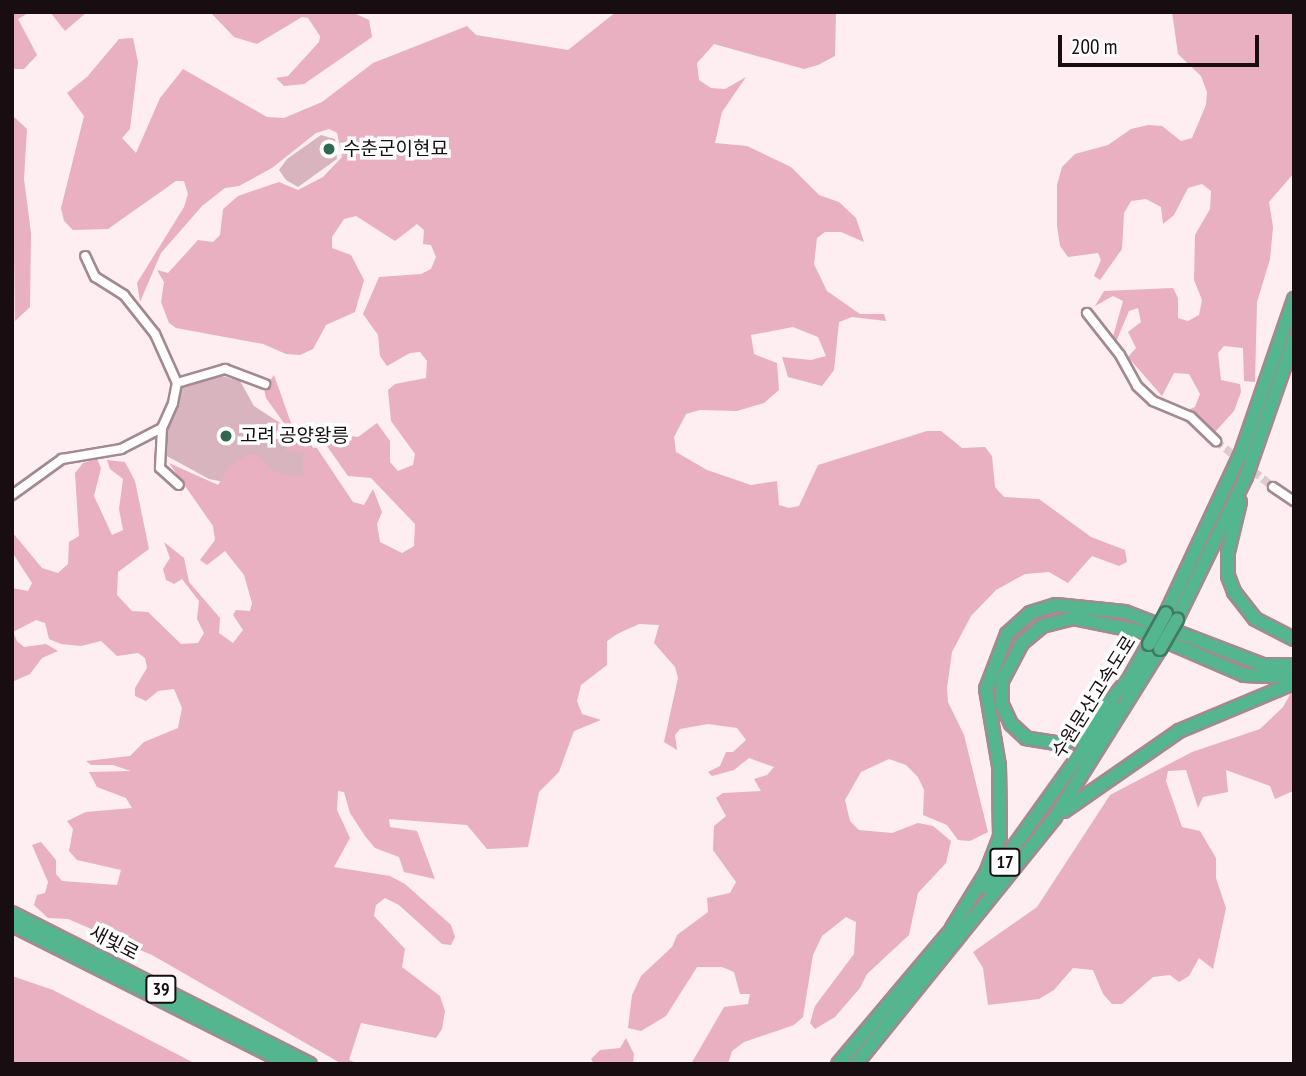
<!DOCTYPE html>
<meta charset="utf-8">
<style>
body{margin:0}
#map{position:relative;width:1306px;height:1076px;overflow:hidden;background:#feedf1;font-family:"PT Sans Narrow","Noto Sans KR",sans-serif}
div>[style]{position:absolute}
.green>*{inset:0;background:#d7b4be}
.forest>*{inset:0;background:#e8b0c0}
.minor-tunnel>*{height:8px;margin-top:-4px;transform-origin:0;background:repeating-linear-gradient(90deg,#dccccf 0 8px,transparent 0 12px)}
.roads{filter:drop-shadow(2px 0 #a38990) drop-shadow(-2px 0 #a38990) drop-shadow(0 2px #a38990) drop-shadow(0 -2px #a38990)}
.minor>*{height:8px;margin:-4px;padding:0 4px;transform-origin:4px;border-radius:4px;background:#fff}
.highway>*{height:12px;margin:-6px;padding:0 6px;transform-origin:6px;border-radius:6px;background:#54b68e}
.bridges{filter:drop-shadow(2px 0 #3f7b62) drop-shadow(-2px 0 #3f7b62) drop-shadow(0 2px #3f7b62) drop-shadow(0 -2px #3f7b62)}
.highway-bridge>*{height:12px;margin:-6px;padding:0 6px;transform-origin:6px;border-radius:6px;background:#54b68e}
.dots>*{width:19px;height:19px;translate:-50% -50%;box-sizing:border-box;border:4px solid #fff;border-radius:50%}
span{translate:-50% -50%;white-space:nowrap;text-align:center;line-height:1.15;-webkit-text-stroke:7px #fff;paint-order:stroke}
.shield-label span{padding:2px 5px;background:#fff;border:2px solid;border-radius:5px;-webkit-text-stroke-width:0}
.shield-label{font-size:18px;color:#180e11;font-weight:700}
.poi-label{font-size:19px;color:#180e11}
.left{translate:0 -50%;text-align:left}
.street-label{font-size:19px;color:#180e11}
.frame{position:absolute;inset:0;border:14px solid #180e11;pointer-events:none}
.scale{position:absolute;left:1058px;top:35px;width:201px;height:32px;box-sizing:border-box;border:4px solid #180e11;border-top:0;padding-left:9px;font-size:21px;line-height:24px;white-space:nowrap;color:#180e11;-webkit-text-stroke:5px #fff;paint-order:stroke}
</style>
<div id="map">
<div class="green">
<i style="clip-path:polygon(321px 135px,335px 139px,337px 159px,298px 187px,286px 180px,279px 170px,287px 159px)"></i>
<i style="clip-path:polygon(215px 374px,240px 381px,254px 406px,312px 444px,314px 475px,258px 489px,209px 479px,165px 455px,167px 420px,178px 387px)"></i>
</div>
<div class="forest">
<i style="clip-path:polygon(12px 12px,30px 12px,18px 19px,37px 55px,24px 69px,12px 69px)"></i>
<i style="clip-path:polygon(50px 12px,87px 12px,65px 31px)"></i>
<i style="clip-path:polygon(210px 12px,352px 12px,369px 20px,372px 37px,304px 84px,284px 86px,276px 78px,288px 76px,319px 42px,320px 36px,308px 18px,302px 17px,257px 44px,234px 37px)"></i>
<i style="clip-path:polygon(616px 12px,836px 12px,835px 56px,818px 65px,804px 69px,714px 44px,697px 63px,699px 80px,711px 88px,725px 89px,746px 77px,722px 112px,715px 143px,747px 146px,791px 167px,819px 195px,839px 202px,856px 218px,864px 242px,841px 232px,825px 232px,817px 238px,814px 264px,827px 291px,860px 314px,884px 314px,886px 321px,852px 317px,839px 322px,834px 370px,822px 386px,788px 377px,782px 357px,811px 360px,826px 356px,818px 337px,793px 327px,751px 335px,754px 354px,777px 363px,779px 390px,764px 403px,737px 411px,700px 410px,686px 414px,674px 437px,676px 452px,707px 470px,751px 485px,777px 481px,779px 505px,789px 508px,799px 506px,818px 465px,927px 431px,941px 431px,962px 448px,985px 447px,992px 456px,995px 487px,1004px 497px,1039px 499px,1091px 537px,1125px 550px,1127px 562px,1119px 566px,1092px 556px,1068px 583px,1049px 572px,1025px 574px,996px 590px,971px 616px,952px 652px,947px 688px,948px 702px,964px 735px,988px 832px,970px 841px,958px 840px,947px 825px,923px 815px,924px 790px,918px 777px,906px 765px,889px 759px,861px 772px,845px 800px,850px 821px,859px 830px,892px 833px,918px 823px,933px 826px,951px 841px,946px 863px,918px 893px,909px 935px,867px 974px,860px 988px,835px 1017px,815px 1029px,810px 1023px,815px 1006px,854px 954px,856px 922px,846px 917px,822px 936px,813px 955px,803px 1017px,794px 1025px,744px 1042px,732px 1051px,728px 1064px,691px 1064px,724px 1007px,748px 1004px,750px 994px,740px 994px,734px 972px,722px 967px,697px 967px,666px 1016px,641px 1031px,628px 1028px,632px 995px,641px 976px,672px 947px,677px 935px,708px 912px,707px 898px,730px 893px,736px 882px,713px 850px,714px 826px,726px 816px,716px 798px,723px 793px,761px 791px,754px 779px,767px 775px,774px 767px,749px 758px,734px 770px,712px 776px,708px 772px,720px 766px,726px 752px,733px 752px,746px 740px,737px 728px,708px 724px,680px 729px,675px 735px,677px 750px,664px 742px,678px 678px,675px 667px,654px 643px,659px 625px,639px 624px,617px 634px,607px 641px,607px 665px,581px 685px,577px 701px,582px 714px,601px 720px,574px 731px,559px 772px,539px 792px,528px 847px,487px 849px,467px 825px,389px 819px,390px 827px,417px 831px,435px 879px,404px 872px,399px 857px,375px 848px,365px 836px,350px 813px,344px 792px,338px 791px,337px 810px,350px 838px,334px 867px,390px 876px,405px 884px,451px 925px,455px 937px,451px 945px,442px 944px,399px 905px,385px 898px,376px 905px,374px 916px,405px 949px,402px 967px,440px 996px,445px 1011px,442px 1029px,436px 1038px,361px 1023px,349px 1060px,359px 1064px,342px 1064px,152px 955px,68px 919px,48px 918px,34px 905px,37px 895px,45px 893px,48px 882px,32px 845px,41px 842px,56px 860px,56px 874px,62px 881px,117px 885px,121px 870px,77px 860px,69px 851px,73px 829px,67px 821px,86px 812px,132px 808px,126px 798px,97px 787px,89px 772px,131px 771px,113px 765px,91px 765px,86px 761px,130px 756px,144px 742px,178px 728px,182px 708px,174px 689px,158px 691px,146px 701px,135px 696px,135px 688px,147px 668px,145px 658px,138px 653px,117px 656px,101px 641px,81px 646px,61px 644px,49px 639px,45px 623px,36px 620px,13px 632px,17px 641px,24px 647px,46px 644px,58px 651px,42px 658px,30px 674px,12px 682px,12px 588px,28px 591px,32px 583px,12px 552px,12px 532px,42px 568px,58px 573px,68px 564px,69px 542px,79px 536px,75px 473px,83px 463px,97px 459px,101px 468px,94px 496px,112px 535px,123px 530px,119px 509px,123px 479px,110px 469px,107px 460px,125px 462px,135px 481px,149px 549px,118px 572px,117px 595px,132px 611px,148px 612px,181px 644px,198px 643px,204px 633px,197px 619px,199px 601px,182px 579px,174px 584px,166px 580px,163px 569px,170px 558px,164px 542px,184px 558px,189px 582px,220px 618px,219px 633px,233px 643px,243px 630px,233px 615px,236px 610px,250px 611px,252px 603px,244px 575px,225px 551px,207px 565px,200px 560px,215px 540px,213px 526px,169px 463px,218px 485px,230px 466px,248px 455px,259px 455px,272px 470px,285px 475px,303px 476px,303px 453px,287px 451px,273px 433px,270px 418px,286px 426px,266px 398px,264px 389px,274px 375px,291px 423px,300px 429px,309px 447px,317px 448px,353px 502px,364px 505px,373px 489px,382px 512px,377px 524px,380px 542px,402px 553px,414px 546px,415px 524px,371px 478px,348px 476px,317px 432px,358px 437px,377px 423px,390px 441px,390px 462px,398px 471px,413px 465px,415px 454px,391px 421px,388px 390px,395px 384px,426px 378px,427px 361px,420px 352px,410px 353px,387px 366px,380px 356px,378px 335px,363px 314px,379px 277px,421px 274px,431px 269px,436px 257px,431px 245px,423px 244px,424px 230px,417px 224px,395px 241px,356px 216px,344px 219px,332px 237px,332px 248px,351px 255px,364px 280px,355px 312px,326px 325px,313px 349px,300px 355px,286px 354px,263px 344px,176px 328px,169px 323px,161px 302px,164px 282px,157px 270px,168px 273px,198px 240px,213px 242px,220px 235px,223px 209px,238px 196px,279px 182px,298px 190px,323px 177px,342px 157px,337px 133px,329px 129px,316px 133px,272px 168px,239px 186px,225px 188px,202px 206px,161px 253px,140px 302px,137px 283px,184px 207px,188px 194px,184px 181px,176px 181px,108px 229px,73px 230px,64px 221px,61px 208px,84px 116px,67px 93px,87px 77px,119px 39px,133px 38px,138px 62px,130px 129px,122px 138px,136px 153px,160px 98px,183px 69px,267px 117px,284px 118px,322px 102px,373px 63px,467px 26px,476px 35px,568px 50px)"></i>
<i style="clip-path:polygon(1172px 12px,1294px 12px,1294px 173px,1269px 202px,1273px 227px,1270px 259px,1257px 302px,1255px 382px,1244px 381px,1243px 348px,1224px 346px,1218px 353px,1221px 380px,1240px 384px,1241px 392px,1234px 411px,1215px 432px,1185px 411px,1195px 407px,1200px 394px,1189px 374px,1174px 373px,1162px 396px,1128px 357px,1136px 348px,1128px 332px,1141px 322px,1138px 308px,1129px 311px,1115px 344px,1112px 340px,1123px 301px,1113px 296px,1095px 306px,1104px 291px,1173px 288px,1178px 298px,1178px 318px,1188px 321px,1199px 315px,1202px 300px,1194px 280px,1195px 235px,1210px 209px,1211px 191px,1202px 184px,1188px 188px,1174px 215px,1163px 224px,1161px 207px,1146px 199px,1131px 201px,1124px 213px,1122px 249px,1100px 280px,1094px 276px,1101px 260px,1098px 253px,1068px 257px,1060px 246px,1057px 226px,1057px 185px,1062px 167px,1075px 154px,1108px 145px,1131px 129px,1148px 125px,1162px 126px,1181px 141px,1192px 138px,1206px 105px,1207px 92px,1201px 76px,1178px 54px)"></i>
<i style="clip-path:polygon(12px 115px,27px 129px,24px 179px,31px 233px,30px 307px,15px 321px)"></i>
<i style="clip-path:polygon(1294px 687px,1293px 791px,1275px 799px,1270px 786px,1226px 770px,1228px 792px,1203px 797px,1198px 808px,1186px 770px,1168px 771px,1166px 781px,1182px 827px,1200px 831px,1216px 858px,1216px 878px,1226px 908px,1213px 969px,1199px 958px,1189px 976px,1179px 982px,1170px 975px,1153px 977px,1122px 1004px,1112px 1004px,1103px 994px,1093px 970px,1073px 968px,1054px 990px,1039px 999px,988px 1005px,983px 968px,973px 952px,1037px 907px,1110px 795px,1192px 752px,1260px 729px,1283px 707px)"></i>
<i style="clip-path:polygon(12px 976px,53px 990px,196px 1064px,12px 1064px)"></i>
<i style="clip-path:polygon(626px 1038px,634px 1054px,633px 1064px,594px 1064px,591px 1059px,600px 1050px,620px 1048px)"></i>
</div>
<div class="minor-tunnel">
<i style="left:1216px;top:441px;width:73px;rotate:38.9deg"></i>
</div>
<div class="roads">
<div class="minor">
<i style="left:1087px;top:313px;width:53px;rotate:51.8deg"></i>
<i style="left:1120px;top:355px;width:35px;rotate:61deg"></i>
<i style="left:1137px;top:386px;width:22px;rotate:43deg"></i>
<i style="left:1153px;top:401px;width:41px;rotate:22.8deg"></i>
<i style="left:1191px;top:417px;width:35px;rotate:44deg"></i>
<i style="left:177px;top:383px;width:50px;rotate:-16.3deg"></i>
<i style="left:225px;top:369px;width:43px;rotate:20.6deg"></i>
<i style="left:162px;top:428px;width:40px;rotate:92.9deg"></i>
<i style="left:160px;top:468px;width:25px;rotate:42deg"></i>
<i style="left:1273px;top:487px;width:25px;rotate:34deg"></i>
<i style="left:12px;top:495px;width:62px;rotate:-35.8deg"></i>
<i style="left:62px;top:459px;width:60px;rotate:-9.6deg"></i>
<i style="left:121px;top:449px;width:46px;rotate:-27.1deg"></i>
<i style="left:162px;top:428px;width:27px;rotate:-66deg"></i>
<i style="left:173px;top:403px;width:20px;rotate:-79deg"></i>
<i style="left:177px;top:383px;width:54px;rotate:-114.2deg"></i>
<i style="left:155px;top:334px;width:50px;rotate:-128.5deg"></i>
<i style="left:124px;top:295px;width:34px;rotate:-148deg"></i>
<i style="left:95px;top:277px;width:23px;rotate:-115deg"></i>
</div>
<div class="highway">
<i style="left:1240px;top:502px;width:51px;rotate:103.5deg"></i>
<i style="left:1228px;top:552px;width:24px;rotate:90deg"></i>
<i style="left:1228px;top:576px;width:17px;rotate:69deg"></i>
<i style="left:1234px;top:592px;width:34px;rotate:52deg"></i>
<i style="left:1255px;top:619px;width:44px;rotate:27.1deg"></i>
<i style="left:1166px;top:613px;width:177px;rotate:-64.9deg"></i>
<i style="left:1241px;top:453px;width:163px;rotate:-71deg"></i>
<i style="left:1177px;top:619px;width:158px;rotate:-64.1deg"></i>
<i style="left:1246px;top:477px;width:146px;rotate:-70.8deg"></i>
<i style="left:1129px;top:679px;width:79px;rotate:130.9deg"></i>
<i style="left:1077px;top:739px;width:16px;rotate:162deg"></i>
<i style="left:1062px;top:744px;width:36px;rotate:-171deg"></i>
<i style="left:1026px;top:738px;width:21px;rotate:-137deg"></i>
<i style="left:1011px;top:724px;width:21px;rotate:-115deg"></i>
<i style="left:1002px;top:705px;width:24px;rotate:-90deg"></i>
<i style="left:1002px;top:681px;width:43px;rotate:-62.2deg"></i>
<i style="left:1022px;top:643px;width:26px;rotate:-40deg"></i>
<i style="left:1042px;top:626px;width:33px;rotate:-14deg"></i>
<i style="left:1074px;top:618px;width:75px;rotate:11.6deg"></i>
<i style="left:1147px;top:633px;width:106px;rotate:23.4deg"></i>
<i style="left:1244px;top:675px;width:50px;rotate:2.3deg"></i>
<i style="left:1125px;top:686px;width:48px;rotate:-60.3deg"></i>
<i style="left:1064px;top:811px;width:140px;rotate:-34.8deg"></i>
<i style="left:1179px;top:731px;width:125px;rotate:-22.7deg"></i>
<i style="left:985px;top:887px;width:220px;rotate:-54.4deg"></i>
<i style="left:12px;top:913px;width:334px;rotate:26.9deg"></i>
<i style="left:12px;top:925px;width:309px;rotate:26.7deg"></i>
<i style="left:952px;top:928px;width:65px;rotate:-58.3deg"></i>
<i style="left:986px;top:873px;width:39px;rotate:-69deg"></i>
<i style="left:1000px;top:837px;width:71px;rotate:-90.8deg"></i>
<i style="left:999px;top:766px;width:78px;rotate:-99.6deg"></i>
<i style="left:986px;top:689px;width:59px;rotate:-69.1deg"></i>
<i style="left:1007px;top:634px;width:31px;rotate:-42deg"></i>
<i style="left:1030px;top:613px;width:27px;rotate:-17deg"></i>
<i style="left:1056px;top:605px;width:69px;rotate:5.8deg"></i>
<i style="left:1125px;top:612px;width:148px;rotate:21deg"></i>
<i style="left:1263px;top:665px;width:31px"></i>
<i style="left:838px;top:1064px;width:185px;rotate:-49.8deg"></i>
<i style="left:856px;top:1064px;width:317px;rotate:-51.1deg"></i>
<i style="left:1055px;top:817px;width:198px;rotate:-58deg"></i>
</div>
</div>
<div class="bridges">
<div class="highway-bridge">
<i style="left:1149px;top:644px;width:35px;rotate:-61deg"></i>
<i style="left:1160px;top:649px;width:34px;rotate:-60deg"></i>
</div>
</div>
<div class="dots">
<i style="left:329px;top:149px;background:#2f6850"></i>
<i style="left:226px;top:436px;background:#2f6850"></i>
</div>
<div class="shield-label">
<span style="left:1005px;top:862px">17</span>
<span style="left:161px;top:989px">39</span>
</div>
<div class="poi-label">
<span class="left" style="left:343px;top:149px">수춘군이현묘</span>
<span class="left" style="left:240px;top:436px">고려 공양왕릉</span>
</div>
<div class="street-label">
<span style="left:1094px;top:697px;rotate:-58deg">수원문산고속도로</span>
<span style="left:114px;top:943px;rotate:27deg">새빛로</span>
</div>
<div class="frame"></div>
<div class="scale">200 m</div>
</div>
